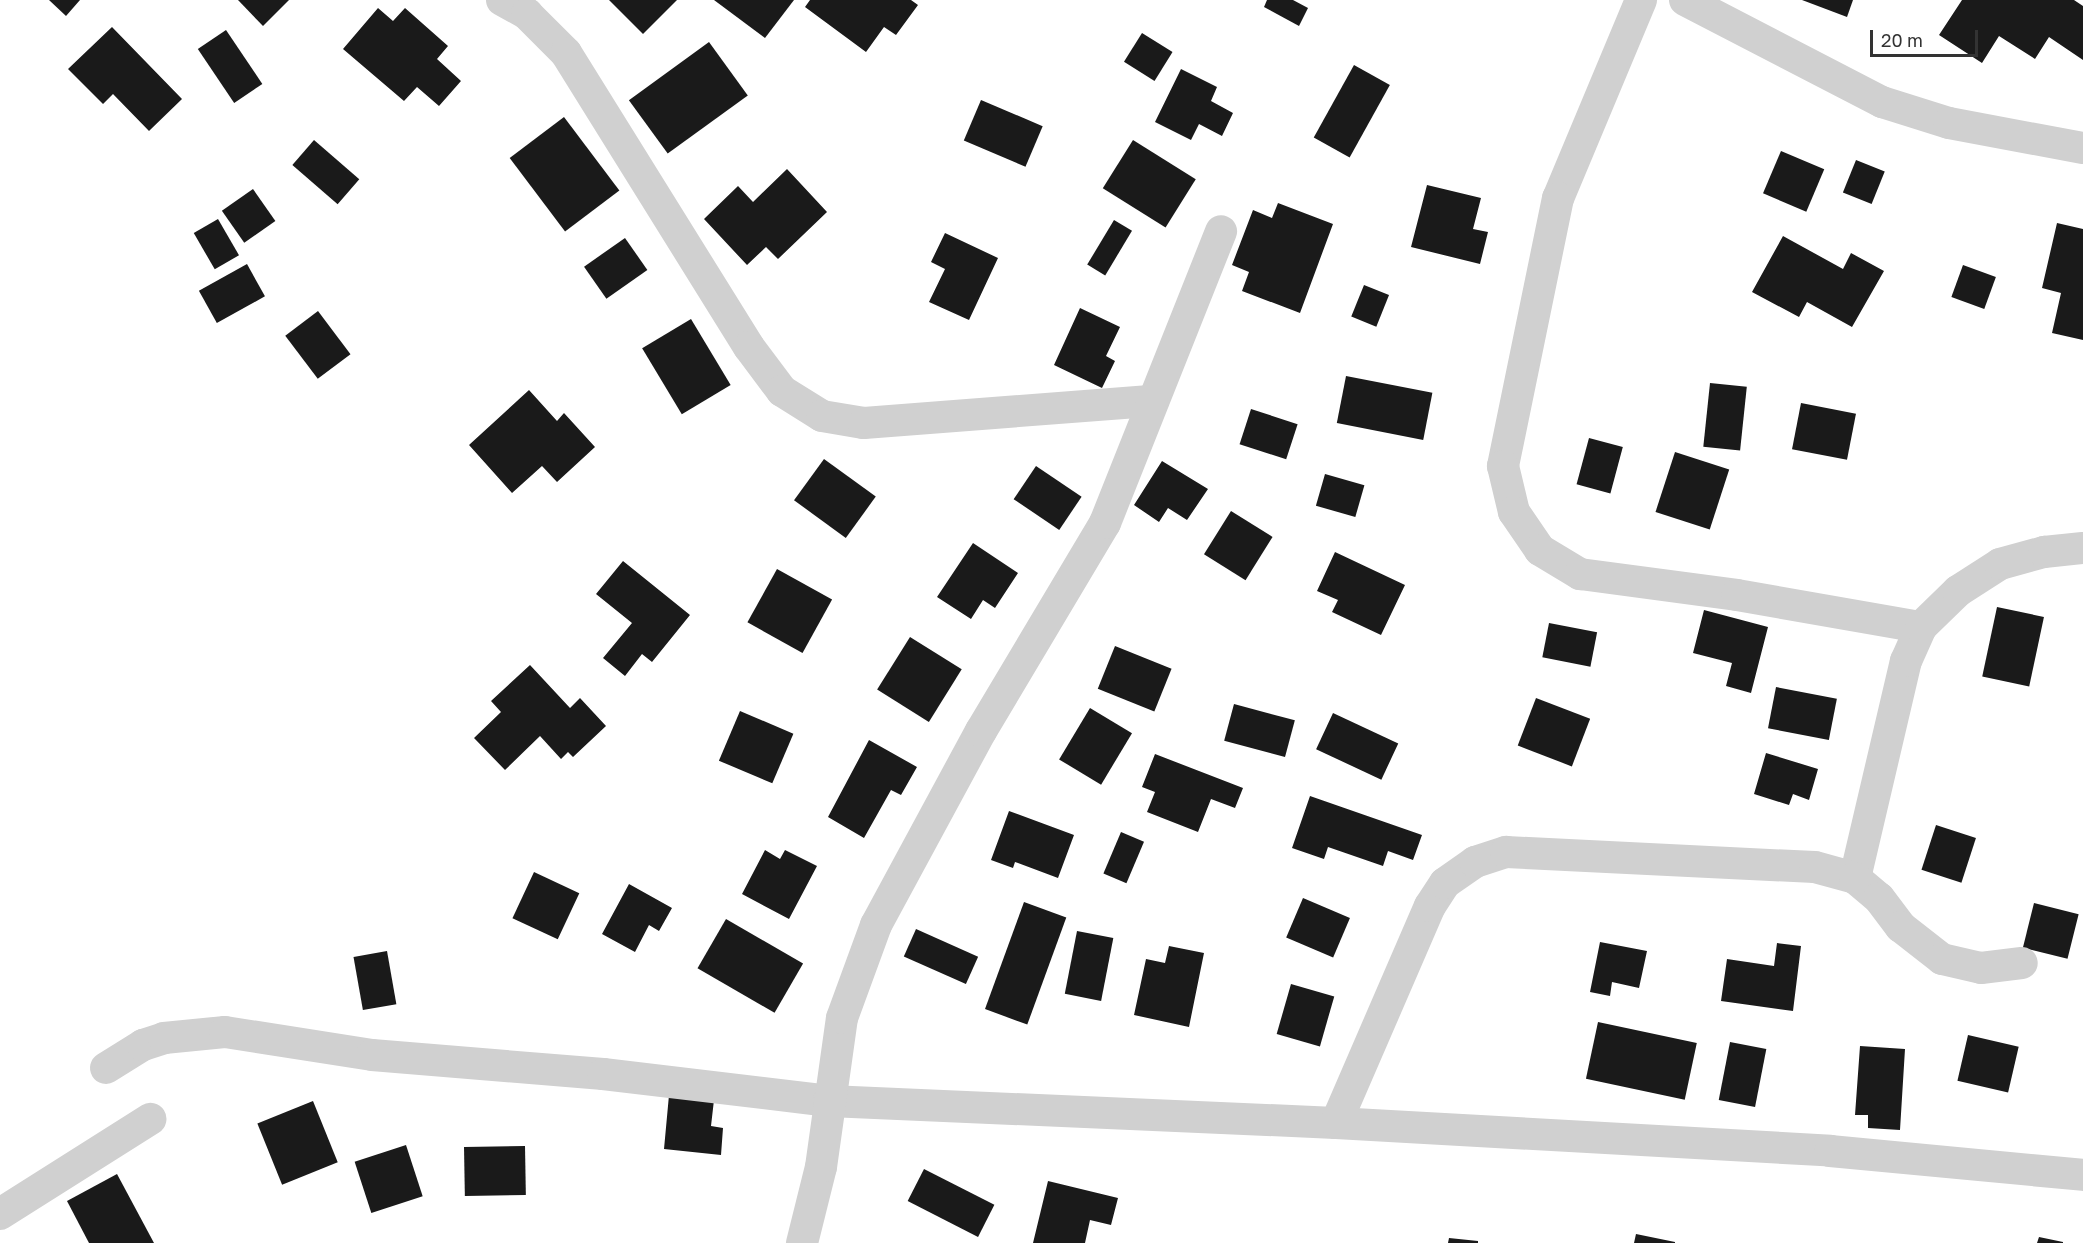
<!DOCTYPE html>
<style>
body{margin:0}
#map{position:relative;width:2083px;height:1243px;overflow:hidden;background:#fff;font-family:"Golos Text",sans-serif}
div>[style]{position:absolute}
.building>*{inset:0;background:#1a1a1a;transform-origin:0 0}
.minor>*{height:32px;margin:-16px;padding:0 16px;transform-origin:16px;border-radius:16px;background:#d0d0d0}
span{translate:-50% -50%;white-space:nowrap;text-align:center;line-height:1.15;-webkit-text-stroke:6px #fff;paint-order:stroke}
.scale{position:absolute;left:1870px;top:30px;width:108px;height:27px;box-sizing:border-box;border:3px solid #333;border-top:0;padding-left:8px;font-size:18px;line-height:21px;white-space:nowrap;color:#333;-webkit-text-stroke:4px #fff;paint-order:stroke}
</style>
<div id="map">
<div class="building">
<i style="clip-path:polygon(49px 0,80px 0,66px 16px)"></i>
<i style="clip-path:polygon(238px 0,289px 0,263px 26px)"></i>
<i style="clip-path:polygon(609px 0,677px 0,643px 34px)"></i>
<i style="clip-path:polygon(714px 0,794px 0,765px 38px)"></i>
<i style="clip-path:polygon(810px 0,911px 0,918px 5px,896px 35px,884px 27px,866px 52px,805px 7px)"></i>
<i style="clip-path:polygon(1267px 0,1293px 0,1308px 8px,1299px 26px,1264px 7px)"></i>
<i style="clip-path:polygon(1802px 0,1853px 0,1847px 17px)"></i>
<i style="clip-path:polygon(1962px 0,2074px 0,2083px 6px,2083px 60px,2049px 37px,2035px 59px,1999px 36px,1982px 63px,1939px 35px)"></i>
<i style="clip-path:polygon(378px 8px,393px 21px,405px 8px,448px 46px,437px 59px,461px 81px,439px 106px,417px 87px,404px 101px,343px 49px)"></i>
<i style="clip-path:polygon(112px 27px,182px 99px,149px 131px,113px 94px,103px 104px,68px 69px)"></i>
<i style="left:226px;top:30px;width:65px;height:34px;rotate:56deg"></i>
<i style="left:1142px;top:33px;width:36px;height:34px;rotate:32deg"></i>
<i style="left:709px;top:42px;width:66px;height:99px;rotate:54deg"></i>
<i style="left:1354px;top:65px;width:41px;height:83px;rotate:29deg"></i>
<i style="clip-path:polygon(1181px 69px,1217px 87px,1211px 101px,1233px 113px,1222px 136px,1199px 124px,1191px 140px,1155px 122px)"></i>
<i style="left:981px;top:100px;width:67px;height:44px;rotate:23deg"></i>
<i style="left:564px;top:117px;width:92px;height:68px;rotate:53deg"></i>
<i style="left:314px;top:140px;width:60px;height:33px;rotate:41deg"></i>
<i style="left:1133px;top:140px;width:74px;height:57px;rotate:32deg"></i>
<i style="left:1781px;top:151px;width:47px;height:46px;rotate:23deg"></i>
<i style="left:1856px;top:160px;width:31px;height:35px;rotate:22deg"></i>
<i style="clip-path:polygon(787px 169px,827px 212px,778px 259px,766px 247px,747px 265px,704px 219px,738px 186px,753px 202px)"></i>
<i style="clip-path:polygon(1427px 185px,1481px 198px,1473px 229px,1488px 232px,1480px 264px,1411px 247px)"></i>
<i style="left:253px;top:189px;width:39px;height:38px;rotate:55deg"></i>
<i style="clip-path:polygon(1278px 203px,1333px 224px,1300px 313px,1242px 291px,1249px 272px,1232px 265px,1253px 210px,1272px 218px)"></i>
<i style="left:218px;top:219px;width:42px;height:28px;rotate:60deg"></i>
<i style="left:1114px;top:220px;width:21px;height:52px;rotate:31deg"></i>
<i style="clip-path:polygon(2057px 223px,2083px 229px,2083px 340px,2052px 333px,2061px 293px,2042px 288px)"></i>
<i style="clip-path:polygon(945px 233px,998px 258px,969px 320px,929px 302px,945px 269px,931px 262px)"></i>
<i style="clip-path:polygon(1783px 236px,1843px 269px,1851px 253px,1884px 271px,1852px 327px,1807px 302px,1799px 317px,1752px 292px)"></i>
<i style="left:625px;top:238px;width:39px;height:50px;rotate:55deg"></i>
<i style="left:247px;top:264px;width:37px;height:55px;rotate:61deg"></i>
<i style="left:1963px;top:265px;width:35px;height:34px;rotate:20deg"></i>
<i style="left:1364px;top:285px;width:27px;height:34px;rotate:22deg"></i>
<i style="clip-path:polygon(1080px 308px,1120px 327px,1106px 356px,1115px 361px,1102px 388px,1054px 365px)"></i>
<i style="left:318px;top:311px;width:54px;height:41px;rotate:53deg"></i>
<i style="left:691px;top:319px;width:77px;height:57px;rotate:59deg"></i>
<i style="left:1346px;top:376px;width:88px;height:48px;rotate:11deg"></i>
<i style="left:1710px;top:383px;width:37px;height:64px;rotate:6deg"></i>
<i style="clip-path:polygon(529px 390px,557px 421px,564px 413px,595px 447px,557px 482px,542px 466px,512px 493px,469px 445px)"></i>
<i style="left:1801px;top:403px;width:56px;height:47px;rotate:11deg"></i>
<i style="left:1251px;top:409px;width:49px;height:37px;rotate:18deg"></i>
<i style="left:1589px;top:438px;width:35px;height:48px;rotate:15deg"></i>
<i style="left:1675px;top:452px;width:57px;height:63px;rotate:18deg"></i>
<i style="left:824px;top:459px;width:64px;height:51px;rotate:36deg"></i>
<i style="clip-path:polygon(1162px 461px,1208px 489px,1187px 520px,1168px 508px,1159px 522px,1134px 505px)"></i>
<i style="left:1036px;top:466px;width:55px;height:40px;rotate:34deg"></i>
<i style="left:1325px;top:474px;width:41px;height:33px;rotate:16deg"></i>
<i style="left:1231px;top:511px;width:49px;height:51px;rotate:32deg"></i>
<i style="clip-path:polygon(973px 543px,1018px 573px,995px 608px,983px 600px,971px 619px,937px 597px)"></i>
<i style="clip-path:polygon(1335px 552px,1405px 585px,1381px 635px,1332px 612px,1338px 600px,1317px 591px)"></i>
<i style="clip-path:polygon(623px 561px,690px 615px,652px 662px,642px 654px,625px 676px,603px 658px,632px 623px,596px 594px)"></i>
<i style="left:777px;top:569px;width:63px;height:61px;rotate:29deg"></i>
<i style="left:1997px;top:607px;width:48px;height:71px;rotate:12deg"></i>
<i style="clip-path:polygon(1704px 610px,1768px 627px,1751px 693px,1726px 686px,1732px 663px,1693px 653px)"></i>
<i style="left:1549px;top:623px;width:49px;height:35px;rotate:11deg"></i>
<i style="left:910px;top:637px;width:61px;height:62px;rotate:32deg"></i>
<i style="left:1115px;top:646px;width:61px;height:46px;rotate:22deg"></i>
<i style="clip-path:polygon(530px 665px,570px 708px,580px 698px,606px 726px,573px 757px,568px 752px,561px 759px,540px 736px,505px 770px,474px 738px,501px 712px,491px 701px)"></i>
<i style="left:1776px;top:687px;width:62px;height:42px;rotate:11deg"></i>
<i style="left:1536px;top:698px;width:58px;height:51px;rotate:21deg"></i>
<i style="left:1234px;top:704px;width:63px;height:38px;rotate:15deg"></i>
<i style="left:1090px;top:708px;width:49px;height:60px;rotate:31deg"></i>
<i style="left:740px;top:711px;width:58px;height:54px;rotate:23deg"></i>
<i style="left:1333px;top:713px;width:72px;height:40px;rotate:25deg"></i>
<i style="clip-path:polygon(869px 740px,917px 767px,901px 795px,891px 790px,864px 838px,828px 817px)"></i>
<i style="clip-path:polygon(1766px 753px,1818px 769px,1809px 800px,1793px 794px,1789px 805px,1754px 794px)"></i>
<i style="clip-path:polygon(1155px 754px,1243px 788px,1235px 808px,1211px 799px,1198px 832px,1147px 812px,1155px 792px,1142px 787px)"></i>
<i style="clip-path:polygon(1310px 796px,1422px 835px,1413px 860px,1388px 851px,1383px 866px,1328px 847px,1324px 859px,1292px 848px)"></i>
<i style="clip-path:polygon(1009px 811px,1074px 835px,1058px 878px,1015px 862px,1013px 868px,991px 860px)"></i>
<i style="left:1936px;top:825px;width:42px;height:47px;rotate:18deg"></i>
<i style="left:1121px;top:832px;width:25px;height:45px;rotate:23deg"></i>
<i style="clip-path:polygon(765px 850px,780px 859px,785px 850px,817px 866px,789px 919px,742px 894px)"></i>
<i style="left:534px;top:872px;width:50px;height:51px;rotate:25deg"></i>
<i style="clip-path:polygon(629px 884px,672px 908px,659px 931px,649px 925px,635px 952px,602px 934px)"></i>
<i style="left:1303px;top:898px;width:51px;height:43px;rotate:23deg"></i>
<i style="left:1024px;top:902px;width:45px;height:114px;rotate:20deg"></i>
<i style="left:2034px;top:903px;width:46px;height:46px;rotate:14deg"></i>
<i style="left:726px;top:919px;width:89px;height:57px;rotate:30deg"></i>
<i style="left:916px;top:929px;width:68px;height:30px;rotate:24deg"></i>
<i style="left:1077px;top:931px;width:37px;height:64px;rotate:11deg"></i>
<i style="clip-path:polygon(1600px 942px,1647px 951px,1639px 988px,1612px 982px,1610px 996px,1590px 992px)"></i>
<i style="clip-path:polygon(1777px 943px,1801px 946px,1793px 1011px,1721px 1001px,1727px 959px,1774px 966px)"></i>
<i style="clip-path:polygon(1169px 946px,1204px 953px,1189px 1027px,1134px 1015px,1146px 959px,1165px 963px)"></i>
<i style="left:387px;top:951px;width:54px;height:34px;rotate:80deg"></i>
<i style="left:1291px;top:984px;width:45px;height:52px;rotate:16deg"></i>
<i style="left:1598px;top:1022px;width:101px;height:58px;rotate:12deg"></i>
<i style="left:1968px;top:1035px;width:52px;height:47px;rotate:13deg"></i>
<i style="left:1730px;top:1042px;width:37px;height:59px;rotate:11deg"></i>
<i style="clip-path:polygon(1860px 1046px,1905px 1049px,1900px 1130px,1868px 1128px,1868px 1115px,1855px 1115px)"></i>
<i style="clip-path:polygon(669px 1095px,714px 1100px,711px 1126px,723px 1128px,721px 1155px,664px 1149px)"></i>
<i style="left:313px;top:1101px;width:66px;height:60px;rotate:68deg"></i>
<i style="left:406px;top:1145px;width:54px;height:54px;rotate:72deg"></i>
<i style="left:525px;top:1146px;width:49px;height:61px;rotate:89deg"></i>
<i style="left:924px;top:1169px;width:79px;height:36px;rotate:27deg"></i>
<i style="clip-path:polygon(117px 1174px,154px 1243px,89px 1243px,67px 1201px)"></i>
<i style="clip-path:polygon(1048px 1181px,1118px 1198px,1111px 1225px,1090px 1220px,1085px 1243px,1033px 1243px)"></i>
<i style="clip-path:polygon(1636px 1234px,1675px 1242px,1675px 1243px,1634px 1243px)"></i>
<i style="clip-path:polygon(2039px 1237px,2063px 1242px,2063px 1243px,2037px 1243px)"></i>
<i style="clip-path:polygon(1449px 1238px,1478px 1241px,1478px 1243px,1448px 1243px)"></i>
</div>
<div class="minor">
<i style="left:502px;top:0;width:29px;rotate:29deg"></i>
<i style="left:527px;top:14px;width:55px;rotate:45deg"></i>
<i style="left:566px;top:53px;width:346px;rotate:58.1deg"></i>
<i style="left:749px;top:347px;width:55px;rotate:53.1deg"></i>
<i style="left:782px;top:391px;width:47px;rotate:32deg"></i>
<i style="left:822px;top:416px;width:43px;rotate:9.5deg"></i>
<i style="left:864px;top:423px;width:290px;rotate:-4.4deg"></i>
<i style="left:1641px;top:0;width:215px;rotate:112.7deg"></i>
<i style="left:1558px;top:198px;width:274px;rotate:101.6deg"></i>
<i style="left:1503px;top:466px;width:47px;rotate:76.6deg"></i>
<i style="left:1514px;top:512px;width:46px;rotate:55.6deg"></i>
<i style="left:1540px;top:550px;width:47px;rotate:31deg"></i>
<i style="left:1580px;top:574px;width:158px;rotate:7.6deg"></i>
<i style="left:1737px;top:595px;width:187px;rotate:9.9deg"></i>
<i style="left:1685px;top:0;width:222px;rotate:27.4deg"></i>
<i style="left:1882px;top:102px;width:70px;rotate:17.4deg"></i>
<i style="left:1949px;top:123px;width:136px;rotate:10.6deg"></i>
<i style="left:1855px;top:878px;width:223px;rotate:-76.8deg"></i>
<i style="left:1906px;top:661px;width:37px;rotate:-66deg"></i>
<i style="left:1921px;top:627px;width:52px;rotate:-44.2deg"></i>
<i style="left:1958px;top:591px;width:50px;rotate:-32.7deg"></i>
<i style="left:2000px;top:564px;width:46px;rotate:-15.3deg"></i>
<i style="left:2044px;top:552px;width:39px;rotate:-6deg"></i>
<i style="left:106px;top:1068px;width:44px;rotate:-31.9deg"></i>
<i style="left:143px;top:1045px;width:22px;rotate:-18deg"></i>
<i style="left:164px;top:1038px;width:61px;rotate:-5.6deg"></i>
<i style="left:225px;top:1032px;width:149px;rotate:8.9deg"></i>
<i style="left:372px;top:1055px;width:232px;rotate:4.7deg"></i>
<i style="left:603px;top:1074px;width:228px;rotate:6.8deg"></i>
<i style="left:829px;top:1101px;width:507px;rotate:2.48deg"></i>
<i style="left:1336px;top:1123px;width:495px;rotate:3.2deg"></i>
<i style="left:1830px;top:1151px;width:254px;rotate:5.4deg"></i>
<i style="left:1336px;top:1123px;width:236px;rotate:-66.6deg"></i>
<i style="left:1430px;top:906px;width:27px;rotate:-57deg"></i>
<i style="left:1445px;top:883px;width:37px;rotate:-35deg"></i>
<i style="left:1475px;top:862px;width:33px;rotate:-18deg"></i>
<i style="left:1506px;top:852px;width:309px;rotate:2.8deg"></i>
<i style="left:1815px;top:867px;width:41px;rotate:15.4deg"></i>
<i style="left:1855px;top:878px;width:31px;rotate:40deg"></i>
<i style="left:1879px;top:898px;width:36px;rotate:53deg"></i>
<i style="left:1901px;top:927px;width:52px;rotate:38deg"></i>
<i style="left:1942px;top:959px;width:40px;rotate:13deg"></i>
<i style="left:1981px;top:968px;width:41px;rotate:-7deg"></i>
<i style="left:0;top:1214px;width:178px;rotate:-32.3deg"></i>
<i style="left:802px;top:1243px;width:78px;rotate:-76deg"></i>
<i style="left:821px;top:1167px;width:150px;rotate:-82deg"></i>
<i style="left:842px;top:1018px;width:99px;rotate:-69.9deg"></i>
<i style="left:876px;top:925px;width:221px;rotate:-61.6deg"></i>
<i style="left:981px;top:731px;width:242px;rotate:-59.2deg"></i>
<i style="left:1105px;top:523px;width:314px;rotate:-68.3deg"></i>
</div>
<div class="scale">20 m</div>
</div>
